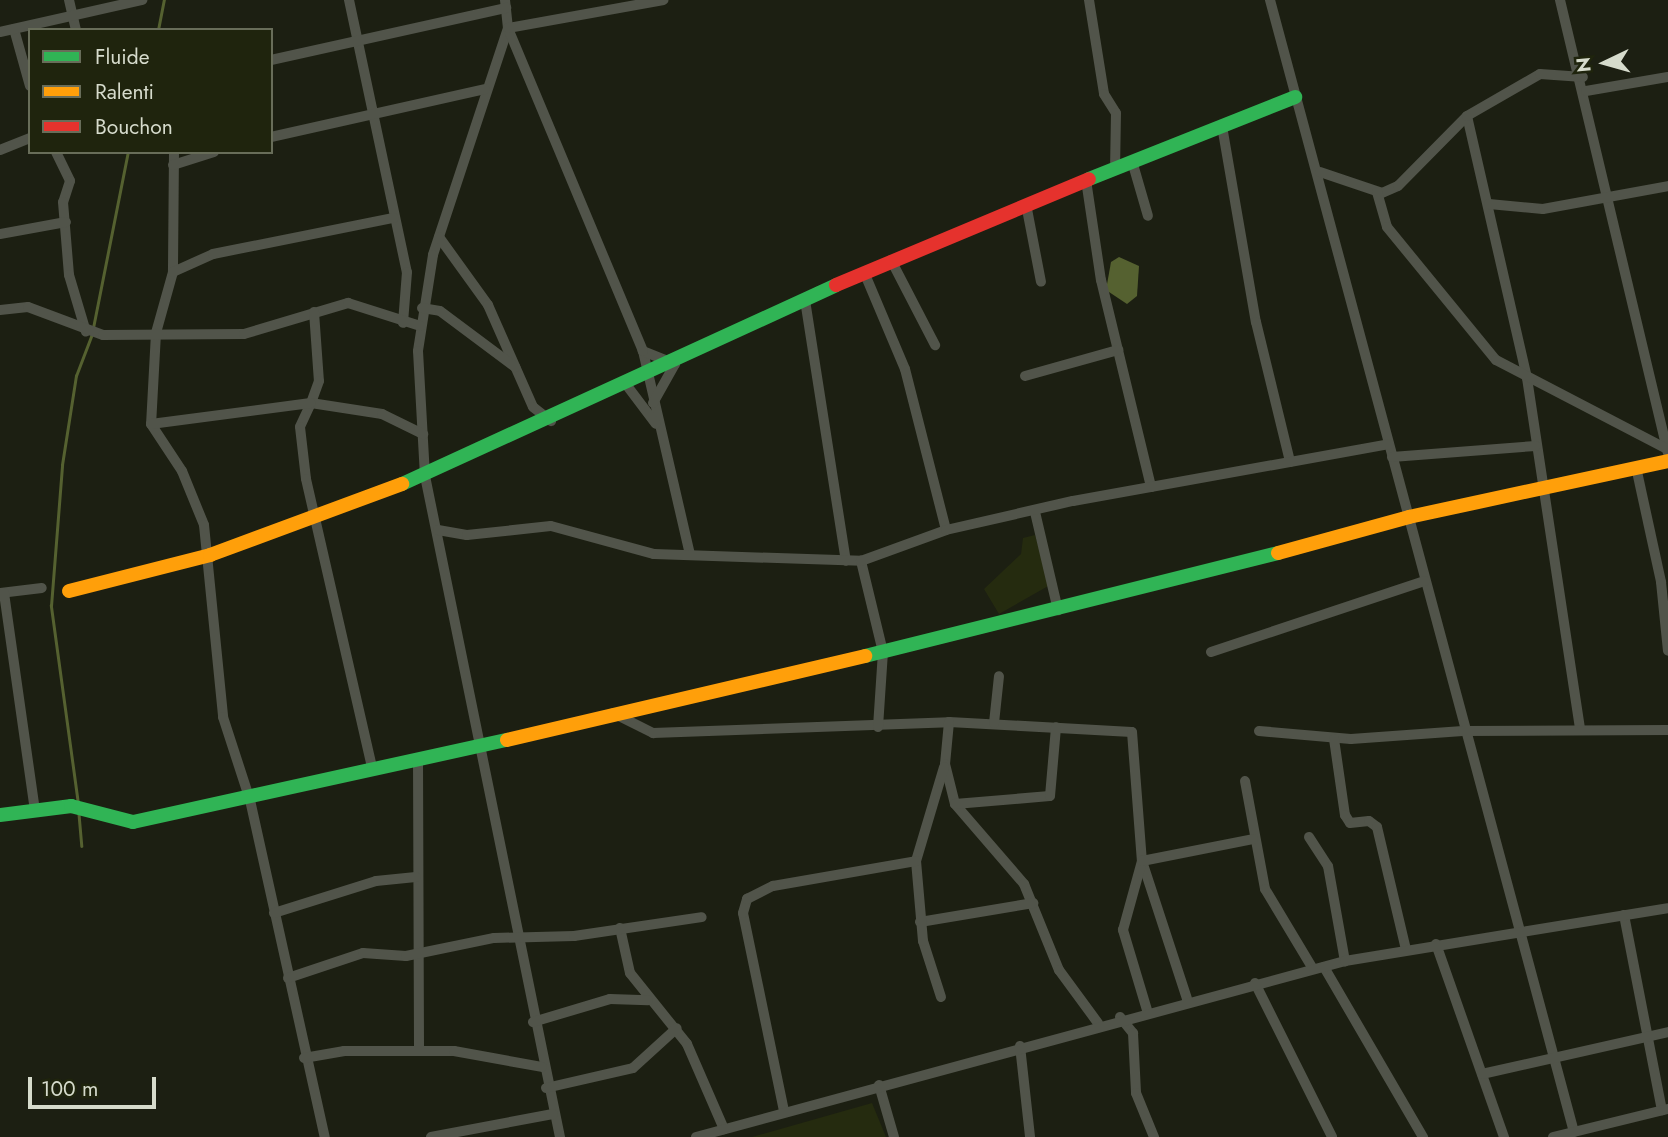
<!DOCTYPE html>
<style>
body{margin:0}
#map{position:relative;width:1668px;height:1137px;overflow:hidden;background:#1c1f12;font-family:Jost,sans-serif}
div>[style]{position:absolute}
.built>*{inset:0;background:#252b0f}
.water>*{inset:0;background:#556130}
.stream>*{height:2.5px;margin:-1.25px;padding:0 1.25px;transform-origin:1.25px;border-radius:1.25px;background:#556130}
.street>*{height:10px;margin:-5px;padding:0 5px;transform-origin:5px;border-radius:5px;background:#51544a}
.fast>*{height:14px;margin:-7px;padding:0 7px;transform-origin:7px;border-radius:7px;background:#30b455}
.slow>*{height:14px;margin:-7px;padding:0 7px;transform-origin:7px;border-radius:7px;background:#ff9f0a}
.jam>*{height:14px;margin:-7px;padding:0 7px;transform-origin:7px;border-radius:7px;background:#e5322d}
span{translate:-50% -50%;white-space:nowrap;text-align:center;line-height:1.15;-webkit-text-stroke:5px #1f240d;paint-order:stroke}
.legend{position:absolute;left:28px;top:28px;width:245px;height:126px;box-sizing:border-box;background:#1f240d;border:2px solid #686d59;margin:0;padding:9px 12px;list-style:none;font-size:21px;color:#d6dbcc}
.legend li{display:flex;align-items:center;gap:14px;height:35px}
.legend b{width:35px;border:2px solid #686d59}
.north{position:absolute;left:1570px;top:28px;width:70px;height:70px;-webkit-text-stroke:5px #1f240d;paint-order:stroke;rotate:265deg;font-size:19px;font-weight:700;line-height:28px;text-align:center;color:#d6dbcc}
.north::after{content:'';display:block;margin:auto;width:24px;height:32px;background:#d6dbcc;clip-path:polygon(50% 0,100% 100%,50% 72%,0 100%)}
.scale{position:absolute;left:28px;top:1077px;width:128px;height:32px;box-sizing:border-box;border:4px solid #d6dbcc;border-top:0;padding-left:9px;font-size:21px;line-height:24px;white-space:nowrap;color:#d6dbcc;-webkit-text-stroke:5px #1f240d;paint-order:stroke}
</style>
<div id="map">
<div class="built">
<i style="clip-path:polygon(1035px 535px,1050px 585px,999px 614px,984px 589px,1021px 554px,1023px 538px)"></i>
<i style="clip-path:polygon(872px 1103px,886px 1137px,752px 1137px)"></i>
</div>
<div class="water">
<i style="clip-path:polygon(1119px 257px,1139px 266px,1137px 296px,1127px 304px,1106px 290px,1111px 262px)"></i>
</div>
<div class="stream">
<i style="left:158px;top:30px;width:31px;rotate:-79deg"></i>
<i style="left:93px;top:328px;width:179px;rotate:-78.8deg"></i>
<i style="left:78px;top:804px;width:200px;rotate:-97.8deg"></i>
<i style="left:51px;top:606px;width:141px;rotate:-85.5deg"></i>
<i style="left:62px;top:465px;width:90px;rotate:-81.1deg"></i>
<i style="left:76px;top:376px;width:45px;rotate:-69.1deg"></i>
<i style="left:79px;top:814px;width:32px;rotate:85deg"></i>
</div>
<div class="street">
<i style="left:69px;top:0;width:31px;rotate:77deg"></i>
<i style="left:349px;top:0;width:278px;rotate:78deg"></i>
<i style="left:407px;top:272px;width:51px;rotate:94.5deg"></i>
<i style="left:505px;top:0;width:28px;rotate:84deg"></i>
<i style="left:508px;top:28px;width:239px;rotate:108.3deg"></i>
<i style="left:433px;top:255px;width:97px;rotate:98.9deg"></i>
<i style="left:418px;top:351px;width:125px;rotate:86.8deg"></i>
<i style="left:425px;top:476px;width:675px;rotate:78.46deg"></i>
<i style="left:1089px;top:0;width:95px;rotate:80.9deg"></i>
<i style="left:1104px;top:94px;width:22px;rotate:58deg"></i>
<i style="left:1116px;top:113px;width:55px;rotate:91deg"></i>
<i style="left:1270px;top:0;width:1172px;rotate:74.97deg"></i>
<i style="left:1560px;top:0;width:465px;rotate:76.6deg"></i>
<i style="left:14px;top:29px;width:59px;rotate:74.3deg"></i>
<i style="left:0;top:32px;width:146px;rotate:-12.7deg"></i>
<i style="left:271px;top:60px;width:241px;rotate:-12.5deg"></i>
<i style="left:1586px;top:91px;width:83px;rotate:-9.7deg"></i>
<i style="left:1467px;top:116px;width:269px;rotate:77.1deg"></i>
<i style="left:1527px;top:378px;width:353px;rotate:81.4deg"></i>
<i style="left:1222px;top:126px;width:199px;rotate:80.2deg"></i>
<i style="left:1256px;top:322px;width:144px;rotate:76.3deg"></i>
<i style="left:271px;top:137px;width:219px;rotate:-12.6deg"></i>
<i style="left:0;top:150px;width:32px;rotate:-22deg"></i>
<i style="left:56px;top:152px;width:32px;rotate:64deg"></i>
<i style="left:70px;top:181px;width:22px;rotate:108deg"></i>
<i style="left:63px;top:202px;width:73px;rotate:85.3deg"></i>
<i style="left:69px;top:275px;width:59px;rotate:73.4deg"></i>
<i style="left:174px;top:152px;width:120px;rotate:90.5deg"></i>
<i style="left:173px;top:272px;width:63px;rotate:105.6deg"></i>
<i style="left:156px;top:333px;width:91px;rotate:93.1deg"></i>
<i style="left:151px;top:424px;width:56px;rotate:56.6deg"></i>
<i style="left:182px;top:471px;width:58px;rotate:67.8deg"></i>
<i style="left:204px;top:525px;width:193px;rotate:84.3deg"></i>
<i style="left:223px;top:717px;width:87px;rotate:72deg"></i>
<i style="left:250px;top:800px;width:345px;rotate:77.5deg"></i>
<i style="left:1132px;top:161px;width:57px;rotate:73.8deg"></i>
<i style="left:173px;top:165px;width:43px;rotate:-17.6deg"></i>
<i style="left:1320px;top:172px;width:65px;rotate:18.7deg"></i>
<i style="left:1382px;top:193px;width:17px;rotate:-24deg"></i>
<i style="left:1398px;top:186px;width:98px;rotate:-45.4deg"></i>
<i style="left:1467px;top:116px;width:84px;rotate:-29.9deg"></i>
<i style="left:1540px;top:74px;width:43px;rotate:4deg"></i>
<i style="left:1086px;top:180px;width:101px;rotate:81.5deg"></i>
<i style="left:1101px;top:280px;width:213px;rotate:76.4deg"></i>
<i style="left:1377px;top:192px;width:36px;rotate:74deg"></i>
<i style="left:1387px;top:227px;width:172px;rotate:50.7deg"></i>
<i style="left:1496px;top:360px;width:193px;rotate:27.5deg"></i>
<i style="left:1026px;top:204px;width:79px;rotate:79.1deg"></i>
<i style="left:1489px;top:204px;width:54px;rotate:5.3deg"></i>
<i style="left:1543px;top:209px;width:127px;rotate:-10.4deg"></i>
<i style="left:0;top:234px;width:67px;rotate:-10.3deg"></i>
<i style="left:439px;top:237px;width:84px;rotate:54.2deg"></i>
<i style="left:488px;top:305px;width:111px;rotate:66.2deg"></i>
<i style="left:533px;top:407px;width:23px;rotate:38deg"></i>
<i style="left:891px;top:260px;width:96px;rotate:62.6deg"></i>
<i style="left:173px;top:272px;width:44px;rotate:-24.2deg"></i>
<i style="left:213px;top:254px;width:184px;rotate:-11.3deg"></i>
<i style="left:864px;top:272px;width:105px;rotate:67.1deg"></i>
<i style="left:905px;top:369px;width:166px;rotate:75.7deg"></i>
<i style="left:805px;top:300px;width:264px;rotate:81.1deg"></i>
<i style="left:422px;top:308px;width:18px;rotate:9deg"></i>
<i style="left:440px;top:311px;width:94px;rotate:36.7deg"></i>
<i style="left:0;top:310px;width:28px;rotate:-6deg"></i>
<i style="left:28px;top:307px;width:80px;rotate:20.5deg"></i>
<i style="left:103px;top:335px;width:141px;rotate:-0.4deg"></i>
<i style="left:244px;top:334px;width:109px;rotate:-16.6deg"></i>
<i style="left:348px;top:303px;width:76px;rotate:17.7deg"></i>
<i style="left:314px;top:312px;width:69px;rotate:85.9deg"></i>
<i style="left:319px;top:381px;width:23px;rotate:110deg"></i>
<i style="left:311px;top:403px;width:72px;rotate:8.8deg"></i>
<i style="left:382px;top:414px;width:46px;rotate:26deg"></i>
<i style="left:643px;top:351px;width:209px;rotate:77deg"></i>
<i style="left:1025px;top:376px;width:97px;rotate:-15.6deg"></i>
<i style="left:628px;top:387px;width:46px;rotate:52.9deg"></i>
<i style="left:311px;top:403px;width:26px;rotate:115deg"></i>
<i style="left:300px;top:427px;width:52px;rotate:83.4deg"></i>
<i style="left:306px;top:479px;width:295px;rotate:77.1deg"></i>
<i style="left:653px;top:403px;width:45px;rotate:-60.6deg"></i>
<i style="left:675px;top:364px;width:35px;rotate:-158deg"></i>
<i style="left:643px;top:351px;width:350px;rotate:-112.7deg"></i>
<i style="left:508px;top:28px;width:158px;rotate:-10.2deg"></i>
<i style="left:151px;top:424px;width:161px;rotate:-7.5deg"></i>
<i style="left:1392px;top:457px;width:144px;rotate:-4.4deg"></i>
<i style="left:1636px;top:467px;width:118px;rotate:77.7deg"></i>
<i style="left:1661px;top:582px;width:69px;rotate:84.2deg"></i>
<i style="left:1035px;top:512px;width:101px;rotate:76.8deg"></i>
<i style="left:438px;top:530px;width:29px;rotate:10deg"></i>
<i style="left:467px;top:535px;width:84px;rotate:-6.1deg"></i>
<i style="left:551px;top:526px;width:107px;rotate:15.2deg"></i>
<i style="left:654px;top:554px;width:207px;rotate:1.9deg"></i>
<i style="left:0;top:593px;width:42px;rotate:-6.8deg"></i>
<i style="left:4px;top:593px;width:219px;rotate:81.9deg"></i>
<i style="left:1211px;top:652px;width:225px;rotate:-18.4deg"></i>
<i style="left:613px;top:713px;width:45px;rotate:26.6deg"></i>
<i style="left:653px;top:733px;width:296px;rotate:-2.1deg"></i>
<i style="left:949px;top:722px;width:183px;rotate:3.1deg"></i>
<i style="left:1132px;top:732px;width:129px;rotate:85.6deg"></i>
<i style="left:1142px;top:861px;width:145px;rotate:71.9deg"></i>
<i style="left:949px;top:722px;width:42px;rotate:95.4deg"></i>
<i style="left:945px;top:764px;width:41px;rotate:76deg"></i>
<i style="left:955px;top:804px;width:106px;rotate:49.2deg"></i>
<i style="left:1024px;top:884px;width:93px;rotate:67.9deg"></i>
<i style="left:1059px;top:970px;width:66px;rotate:53.7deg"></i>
<i style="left:994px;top:723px;width:47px;rotate:-83.9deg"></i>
<i style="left:878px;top:727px;width:75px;rotate:-86.2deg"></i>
<i style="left:883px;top:652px;width:94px;rotate:-103.6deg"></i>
<i style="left:861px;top:561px;width:90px;rotate:-20deg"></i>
<i style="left:946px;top:530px;width:130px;rotate:-12.9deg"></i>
<i style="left:1073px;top:501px;width:321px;rotate:-10.2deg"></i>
<i style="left:1259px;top:731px;width:92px;rotate:5deg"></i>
<i style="left:1351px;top:739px;width:112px;rotate:-4.1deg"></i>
<i style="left:1463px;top:731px;width:205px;rotate:-0.3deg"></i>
<i style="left:1334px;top:739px;width:77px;rotate:81.8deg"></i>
<i style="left:1345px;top:815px;width:9px;rotate:58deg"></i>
<i style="left:1350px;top:823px;width:19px;rotate:-6deg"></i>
<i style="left:1369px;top:821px;width:10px;rotate:37deg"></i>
<i style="left:1377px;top:827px;width:126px;rotate:76.7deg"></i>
<i style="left:418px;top:760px;width:291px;rotate:89.8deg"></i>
<i style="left:1245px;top:781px;width:110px;rotate:79.5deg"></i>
<i style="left:1265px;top:889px;width:93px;rotate:59deg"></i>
<i style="left:955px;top:804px;width:95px;rotate:-4.8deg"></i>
<i style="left:1050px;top:796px;width:69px;rotate:-85deg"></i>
<i style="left:1309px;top:837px;width:35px;rotate:57deg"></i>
<i style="left:1328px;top:866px;width:97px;rotate:79.9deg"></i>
<i style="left:274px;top:913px;width:107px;rotate:-17.4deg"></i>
<i style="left:376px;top:881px;width:40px;rotate:-5.7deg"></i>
<i style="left:1624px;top:915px;width:199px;rotate:79deg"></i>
<i style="left:920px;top:922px;width:115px;rotate:-9.5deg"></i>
<i style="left:620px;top:928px;width:46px;rotate:77.5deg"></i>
<i style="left:630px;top:973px;width:91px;rotate:51.2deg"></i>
<i style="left:687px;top:1044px;width:93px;rotate:66.5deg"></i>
<i style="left:1436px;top:944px;width:205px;rotate:70.6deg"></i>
<i style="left:1324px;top:967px;width:197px;rotate:59.8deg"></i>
<i style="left:288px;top:978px;width:79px;rotate:-18.4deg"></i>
<i style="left:363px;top:953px;width:43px;rotate:4deg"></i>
<i style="left:406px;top:956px;width:90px;rotate:-11.6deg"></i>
<i style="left:494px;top:938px;width:80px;rotate:-1.4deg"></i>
<i style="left:574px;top:936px;width:129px;rotate:-8.4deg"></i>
<i style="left:1255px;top:983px;width:172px;rotate:63.4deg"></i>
<i style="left:941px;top:997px;width:59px;rotate:-107.8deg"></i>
<i style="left:923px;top:941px;width:80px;rotate:-95deg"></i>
<i style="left:916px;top:861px;width:98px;rotate:-73.4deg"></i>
<i style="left:1147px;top:1010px;width:84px;rotate:-106.7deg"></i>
<i style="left:1123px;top:930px;width:72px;rotate:-74.6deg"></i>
<i style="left:1142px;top:861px;width:113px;rotate:-11.2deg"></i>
<i style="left:1120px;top:1017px;width:21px;rotate:51deg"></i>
<i style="left:1133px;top:1033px;width:60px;rotate:87.1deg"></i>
<i style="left:1136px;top:1093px;width:48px;rotate:67.8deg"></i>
<i style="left:533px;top:1022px;width:80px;rotate:-16.6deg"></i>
<i style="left:610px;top:999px;width:38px;rotate:2deg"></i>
<i style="left:1020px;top:1046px;width:92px;rotate:83.7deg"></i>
<i style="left:304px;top:1058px;width:41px;rotate:-9.9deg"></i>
<i style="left:344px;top:1051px;width:110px"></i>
<i style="left:454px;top:1051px;width:89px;rotate:10.3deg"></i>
<i style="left:1482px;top:1074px;width:191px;rotate:-12.7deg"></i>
<i style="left:879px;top:1085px;width:54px;rotate:73.9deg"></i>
<i style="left:546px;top:1088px;width:89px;rotate:-12.9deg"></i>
<i style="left:633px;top:1068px;width:59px;rotate:-42.3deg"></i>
<i style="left:784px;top:1111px;width:202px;rotate:-101.7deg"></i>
<i style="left:743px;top:913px;width:15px;rotate:-74deg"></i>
<i style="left:747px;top:899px;width:29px;rotate:-27deg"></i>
<i style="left:773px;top:886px;width:145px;rotate:-9.9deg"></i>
<i style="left:431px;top:1137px;width:124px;rotate:-10.7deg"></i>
<i style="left:696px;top:1137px;width:672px;rotate:-15.17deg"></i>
<i style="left:1345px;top:961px;width:327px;rotate:-9.3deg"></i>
<i style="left:1553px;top:1137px;width:118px;rotate:-13.7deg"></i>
</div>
<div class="fast">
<i style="left:1089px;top:179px;width:222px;rotate:-21.7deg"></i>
<i style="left:402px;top:484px;width:477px;rotate:-24.6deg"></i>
<i style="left:865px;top:656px;width:426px;rotate:-14deg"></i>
<i style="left:0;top:815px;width:72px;rotate:-7.2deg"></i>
<i style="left:71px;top:806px;width:64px;rotate:14.5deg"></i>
<i style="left:133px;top:822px;width:383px;rotate:-12.4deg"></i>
</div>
<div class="slow">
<i style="left:1278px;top:553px;width:136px;rotate:-15.4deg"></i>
<i style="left:1409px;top:517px;width:265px;rotate:-12.2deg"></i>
<i style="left:69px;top:591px;width:146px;rotate:-14.3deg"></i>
<i style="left:210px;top:555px;width:205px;rotate:-20.3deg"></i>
<i style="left:507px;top:740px;width:368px;rotate:-13.2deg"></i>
</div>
<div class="jam">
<i style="left:836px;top:285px;width:274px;rotate:-22.7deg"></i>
</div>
<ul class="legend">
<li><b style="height:9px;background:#30b455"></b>Fluide</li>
<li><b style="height:9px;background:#ff9f0a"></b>Ralenti</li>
<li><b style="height:9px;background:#e5322d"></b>Bouchon</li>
</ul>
<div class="north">N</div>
<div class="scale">100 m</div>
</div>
